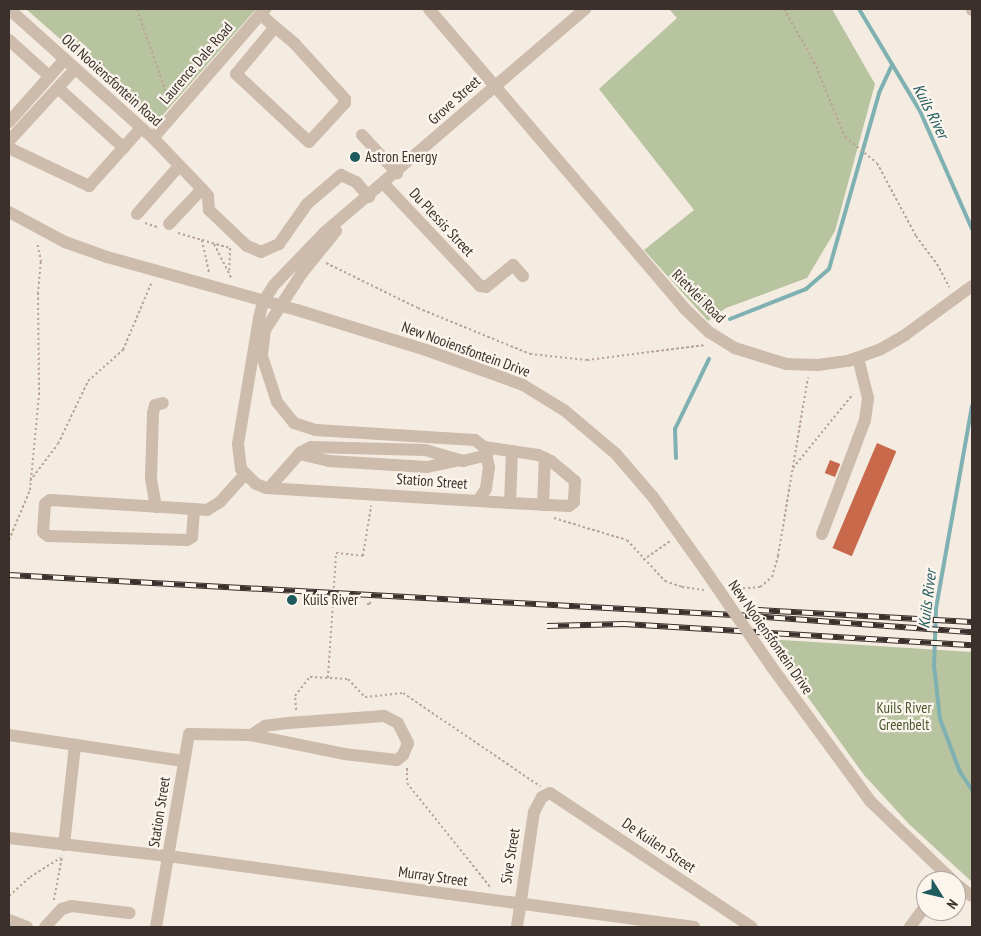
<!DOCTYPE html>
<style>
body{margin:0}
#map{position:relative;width:981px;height:936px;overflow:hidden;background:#f4ebe1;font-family:"PT Sans Narrow",sans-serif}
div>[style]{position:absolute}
.green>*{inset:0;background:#b8c4a0}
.stream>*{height:4px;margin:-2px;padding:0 2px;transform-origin:2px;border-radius:2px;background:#7fb0b2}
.building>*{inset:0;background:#c8694b;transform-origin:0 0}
.path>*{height:2px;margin-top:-1px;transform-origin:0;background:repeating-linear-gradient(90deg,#b9a596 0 2.5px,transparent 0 5px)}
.minor>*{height:12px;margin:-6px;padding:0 6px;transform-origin:6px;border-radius:6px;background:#cdbbac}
.rail>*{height:5.5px;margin-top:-2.75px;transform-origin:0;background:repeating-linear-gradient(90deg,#fbf5ee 0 11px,#3b302b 0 22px);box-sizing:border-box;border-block:1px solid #3b302b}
.minor-bridge>*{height:12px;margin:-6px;padding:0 6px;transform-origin:6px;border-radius:6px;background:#cdbbac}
.dots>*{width:14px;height:14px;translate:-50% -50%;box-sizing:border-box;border:2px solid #fbf5ee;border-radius:50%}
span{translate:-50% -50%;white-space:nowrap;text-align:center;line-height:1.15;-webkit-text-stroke:4.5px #fbf5ee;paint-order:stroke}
.street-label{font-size:15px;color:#3b302b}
.poi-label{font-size:15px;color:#3b302b}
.left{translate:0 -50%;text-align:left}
.park-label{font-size:15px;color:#4a5a2e}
.water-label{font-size:16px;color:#1f5a5e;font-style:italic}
.frame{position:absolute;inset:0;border:10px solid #3b302b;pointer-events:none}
.north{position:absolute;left:916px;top:871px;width:50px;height:50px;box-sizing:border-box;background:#fbf5ee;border:1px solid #aea6a0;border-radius:50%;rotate:126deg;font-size:14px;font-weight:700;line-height:20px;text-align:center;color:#3b302b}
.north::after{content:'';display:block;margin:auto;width:18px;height:22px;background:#1f5a5e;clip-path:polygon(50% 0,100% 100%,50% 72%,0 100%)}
</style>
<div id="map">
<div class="green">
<i style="clip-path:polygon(26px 9px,256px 9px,156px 123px)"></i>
<i style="clip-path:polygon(669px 9px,832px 9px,875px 84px,835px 231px,807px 278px,726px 308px,708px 321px,644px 250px,694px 210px,599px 89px,677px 18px)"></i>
<i style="clip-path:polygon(766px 639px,972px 652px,972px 882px,909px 824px,864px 775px)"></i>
</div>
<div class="stream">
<i style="left:859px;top:9px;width:119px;rotate:59.1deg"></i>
<i style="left:920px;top:111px;width:129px;rotate:66.2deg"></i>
<i style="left:730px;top:319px;width:82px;rotate:-21.5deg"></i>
<i style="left:806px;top:289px;width:30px;rotate:-41deg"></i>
<i style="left:829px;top:269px;width:183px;rotate:-74.1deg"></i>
<i style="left:879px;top:93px;width:31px;rotate:-65deg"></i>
<i style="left:972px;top:406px;width:206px;rotate:100.1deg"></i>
<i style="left:936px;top:609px;width:56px;rotate:92deg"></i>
<i style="left:934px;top:665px;width:54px;rotate:83.7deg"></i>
<i style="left:940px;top:719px;width:57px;rotate:69.3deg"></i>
<i style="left:960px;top:772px;width:22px;rotate:56deg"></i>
<i style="left:676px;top:458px;width:29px;rotate:-92deg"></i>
<i style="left:675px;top:429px;width:78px;rotate:-64.1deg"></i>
</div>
<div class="building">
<i style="left:877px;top:443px;width:21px;height:114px;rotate:23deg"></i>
<i style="left:830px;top:460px;width:11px;height:14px;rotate:22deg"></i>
</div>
<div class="path">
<i style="left:137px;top:9px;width:97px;rotate:70.8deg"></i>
<i style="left:784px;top:9px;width:61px;rotate:60.5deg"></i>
<i style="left:814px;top:62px;width:81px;rotate:67.5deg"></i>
<i style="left:845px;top:137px;width:41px;rotate:39.1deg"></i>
<i style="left:877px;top:163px;width:83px;rotate:61.9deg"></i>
<i style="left:916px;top:236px;width:35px;rotate:53deg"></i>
<i style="left:937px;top:264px;width:26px;rotate:62deg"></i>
<i style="left:145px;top:223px;width:13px;rotate:18deg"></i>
<i style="left:178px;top:233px;width:25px;rotate:16deg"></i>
<i style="left:202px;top:240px;width:33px;rotate:78deg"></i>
<i style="left:202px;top:240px;width:29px;rotate:16deg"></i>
<i style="left:230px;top:248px;width:25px;rotate:92deg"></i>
<i style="left:214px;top:244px;width:38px;rotate:63deg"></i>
<i style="left:326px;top:263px;width:102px;rotate:26.1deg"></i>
<i style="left:418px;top:308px;width:121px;rotate:22.3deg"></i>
<i style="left:530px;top:354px;width:57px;rotate:6deg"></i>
<i style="left:587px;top:360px;width:119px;rotate:-7.2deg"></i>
<i style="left:793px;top:468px;width:95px;rotate:-51deg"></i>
<i style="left:30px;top:481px;width:46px;rotate:-52.9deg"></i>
<i style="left:58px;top:444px;width:70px;rotate:-64.5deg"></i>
<i style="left:88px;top:381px;width:47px;rotate:-41.5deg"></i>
<i style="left:123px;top:350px;width:72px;rotate:-67deg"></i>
<i style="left:554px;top:518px;width:76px;rotate:16.8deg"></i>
<i style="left:627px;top:540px;width:56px;rotate:47.2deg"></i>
<i style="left:665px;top:581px;width:18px;rotate:19deg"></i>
<i style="left:682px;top:587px;width:22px;rotate:8deg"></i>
<i style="left:9px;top:540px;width:54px;rotate:-67.2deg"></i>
<i style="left:30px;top:490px;width:95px;rotate:-84.6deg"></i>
<i style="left:39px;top:395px;width:101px;rotate:-90.6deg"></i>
<i style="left:38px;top:294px;width:32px;rotate:-85deg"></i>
<i style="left:41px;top:262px;width:20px;rotate:-101deg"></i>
<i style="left:643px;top:560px;width:33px;rotate:-35deg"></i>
<i style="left:733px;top:589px;width:27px;rotate:-4deg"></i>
<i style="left:760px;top:587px;width:16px;rotate:-40deg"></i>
<i style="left:772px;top:577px;width:22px;rotate:-74deg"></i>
<i style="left:778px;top:556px;width:181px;rotate:-80.5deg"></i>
<i style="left:296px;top:595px;width:5px;rotate:101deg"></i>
<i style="left:295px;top:600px;width:3px"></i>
<i style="left:306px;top:601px;width:53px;rotate:2.2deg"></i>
<i style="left:367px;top:604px;width:3px"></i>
<i style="left:370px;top:604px;width:5px;rotate:-79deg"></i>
<i style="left:328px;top:678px;width:125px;rotate:-86.3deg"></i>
<i style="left:336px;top:553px;width:27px;rotate:6deg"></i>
<i style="left:363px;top:556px;width:51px;rotate:-80.9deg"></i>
<i style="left:296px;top:710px;width:14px;rotate:-94deg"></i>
<i style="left:295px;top:696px;width:24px;rotate:-52deg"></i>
<i style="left:310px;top:677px;width:38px;rotate:3deg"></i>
<i style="left:348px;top:679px;width:25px;rotate:47deg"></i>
<i style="left:365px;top:697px;width:38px;rotate:-6deg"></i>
<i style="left:403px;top:693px;width:166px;rotate:34.2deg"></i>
<i style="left:407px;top:768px;width:15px;rotate:90deg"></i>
<i style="left:407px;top:783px;width:133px;rotate:51.4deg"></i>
<i style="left:9px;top:896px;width:28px;rotate:-42deg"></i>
<i style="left:30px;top:877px;width:36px;rotate:-32deg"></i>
<i style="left:54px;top:900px;width:45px;rotate:-79.7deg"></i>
</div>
<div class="minor">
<i style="left:9px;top:9px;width:193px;rotate:41.9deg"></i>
<i style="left:153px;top:138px;width:71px;rotate:46.1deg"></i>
<i style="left:202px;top:189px;width:48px;rotate:133.3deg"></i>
<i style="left:429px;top:9px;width:393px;rotate:49.5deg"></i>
<i style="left:684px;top:308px;width:35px;rotate:44deg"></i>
<i style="left:709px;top:332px;width:31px;rotate:32deg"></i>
<i style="left:735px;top:348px;width:53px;rotate:17.4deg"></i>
<i style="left:786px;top:364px;width:32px;rotate:2deg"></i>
<i style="left:818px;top:365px;width:30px;rotate:-8deg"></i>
<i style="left:848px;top:361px;width:35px;rotate:-20deg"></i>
<i style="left:881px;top:349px;width:28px;rotate:-30deg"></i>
<i style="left:905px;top:335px;width:83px;rotate:-36.2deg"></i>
<i style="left:972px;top:9px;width:1px;rotate:90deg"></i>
<i style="left:260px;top:14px;width:20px;rotate:41deg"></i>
<i style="left:275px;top:27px;width:26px;rotate:40deg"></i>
<i style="left:295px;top:44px;width:74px;rotate:47.7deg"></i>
<i style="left:345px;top:99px;width:4px;rotate:90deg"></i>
<i style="left:345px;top:103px;width:53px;rotate:132.7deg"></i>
<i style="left:309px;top:142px;width:100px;rotate:-137deg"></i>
<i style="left:236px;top:74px;width:61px;rotate:-50.3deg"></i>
<i style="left:9px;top:40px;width:54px;rotate:42deg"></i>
<i style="left:58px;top:88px;width:89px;rotate:42.3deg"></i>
<i style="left:9px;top:122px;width:84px;rotate:-48.4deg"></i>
<i style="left:362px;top:135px;width:52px;rotate:47.4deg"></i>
<i style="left:153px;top:138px;width:171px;rotate:-49deg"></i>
<i style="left:9px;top:141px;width:98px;rotate:-47.5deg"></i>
<i style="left:9px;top:148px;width:89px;rotate:25.4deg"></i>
<i style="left:89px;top:186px;width:78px;rotate:-48.1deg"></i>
<i style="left:384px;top:184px;width:140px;rotate:46.7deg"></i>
<i style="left:480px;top:286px;width:6px;rotate:9deg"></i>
<i style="left:486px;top:287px;width:35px;rotate:-39deg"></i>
<i style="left:513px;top:265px;width:15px;rotate:48deg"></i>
<i style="left:202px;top:189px;width:9px;rotate:49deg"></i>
<i style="left:208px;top:196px;width:14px;rotate:86deg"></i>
<i style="left:209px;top:210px;width:52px;rotate:43.5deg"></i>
<i style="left:247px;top:246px;width:15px;rotate:23deg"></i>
<i style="left:261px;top:252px;width:20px;rotate:-24deg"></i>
<i style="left:279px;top:244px;width:49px;rotate:-55deg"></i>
<i style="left:307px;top:204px;width:45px;rotate:-40.5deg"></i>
<i style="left:341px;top:175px;width:17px;rotate:25deg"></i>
<i style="left:356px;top:182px;width:20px;rotate:49deg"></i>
<i style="left:9px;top:212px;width:64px;rotate:28.2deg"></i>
<i style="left:65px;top:242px;width:45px;rotate:19.7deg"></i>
<i style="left:107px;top:257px;width:197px;rotate:15.6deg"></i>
<i style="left:297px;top:310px;width:135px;rotate:17.2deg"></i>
<i style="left:426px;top:350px;width:103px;rotate:19.8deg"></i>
<i style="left:523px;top:385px;width:48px;rotate:31.4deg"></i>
<i style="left:564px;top:410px;width:68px;rotate:40.2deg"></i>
<i style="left:616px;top:454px;width:57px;rotate:49.3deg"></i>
<i style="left:653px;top:497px;width:86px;rotate:54.5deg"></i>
<i style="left:137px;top:214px;width:64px;rotate:-48.8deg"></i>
<i style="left:336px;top:231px;width:54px;rotate:129deg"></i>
<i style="left:302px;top:273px;width:68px;rotate:123deg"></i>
<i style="left:265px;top:330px;width:26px;rotate:97deg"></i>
<i style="left:262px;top:356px;width:48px;rotate:71.9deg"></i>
<i style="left:277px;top:402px;width:27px;rotate:51deg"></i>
<i style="left:294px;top:423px;width:23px;rotate:18deg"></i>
<i style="left:316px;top:430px;width:159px;rotate:3.6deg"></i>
<i style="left:475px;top:440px;width:11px;rotate:38deg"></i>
<i style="left:484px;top:447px;width:21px;rotate:76deg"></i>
<i style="left:489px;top:467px;width:22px;rotate:98deg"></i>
<i style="left:486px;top:489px;width:12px;rotate:125deg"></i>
<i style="left:484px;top:447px;width:55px;rotate:8.4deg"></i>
<i style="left:538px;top:455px;width:14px;rotate:25deg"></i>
<i style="left:551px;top:461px;width:31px;rotate:40deg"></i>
<i style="left:575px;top:481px;width:21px;rotate:93deg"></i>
<i style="left:574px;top:502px;width:6px;rotate:141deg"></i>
<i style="left:569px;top:506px;width:59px;rotate:-177.1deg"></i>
<i style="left:510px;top:503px;width:244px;rotate:-176.5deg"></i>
<i style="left:266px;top:488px;width:11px;rotate:-158deg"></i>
<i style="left:256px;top:484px;width:21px;rotate:-135deg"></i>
<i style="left:241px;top:469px;width:25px;rotate:-97deg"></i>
<i style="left:238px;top:444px;width:128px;rotate:-80.5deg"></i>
<i style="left:259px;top:318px;width:16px;rotate:-76deg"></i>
<i style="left:263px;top:302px;width:20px;rotate:-57deg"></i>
<i style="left:274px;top:285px;width:74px;rotate:-46.1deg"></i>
<i style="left:325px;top:232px;width:343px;rotate:-40.6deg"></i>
<i style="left:299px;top:454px;width:31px;rotate:13deg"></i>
<i style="left:329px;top:461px;width:98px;rotate:3.5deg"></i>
<i style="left:427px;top:467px;width:33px;rotate:-12deg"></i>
<i style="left:269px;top:488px;width:48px;rotate:-48.4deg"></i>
<i style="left:301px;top:452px;width:11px;rotate:-27deg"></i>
<i style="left:311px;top:447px;width:114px;rotate:1.5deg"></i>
<i style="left:425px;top:450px;width:40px;rotate:16deg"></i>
<i style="left:463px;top:461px;width:25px;rotate:-14deg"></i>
<i style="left:510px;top:503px;width:52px;rotate:-87.8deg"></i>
<i style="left:543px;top:505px;width:47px;rotate:-87.6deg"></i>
<i style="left:156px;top:507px;width:29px;rotate:-100deg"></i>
<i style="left:151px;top:478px;width:65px;rotate:-88.2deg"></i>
<i style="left:153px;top:413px;width:8px;rotate:-76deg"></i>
<i style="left:155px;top:405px;width:8px;rotate:-14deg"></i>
<i style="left:194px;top:509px;width:28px;rotate:94deg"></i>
<i style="left:192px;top:537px;width:6px;rotate:149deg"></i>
<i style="left:187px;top:540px;width:139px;rotate:-178.4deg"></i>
<i style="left:48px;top:536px;width:6px;rotate:-141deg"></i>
<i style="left:43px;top:532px;width:28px;rotate:-86deg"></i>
<i style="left:45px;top:504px;width:6px;rotate:-39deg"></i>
<i style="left:50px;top:500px;width:144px;rotate:3.6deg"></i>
<i style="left:194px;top:509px;width:13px;rotate:4deg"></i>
<i style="left:207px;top:510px;width:15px;rotate:-32deg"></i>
<i style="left:220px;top:502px;width:38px;rotate:-48deg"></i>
<i style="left:822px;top:534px;width:122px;rotate:-69.3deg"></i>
<i style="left:865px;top:420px;width:22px;rotate:-82deg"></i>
<i style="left:868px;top:398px;width:41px;rotate:-104deg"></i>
<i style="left:771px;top:666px;width:167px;rotate:53.7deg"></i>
<i style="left:870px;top:801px;width:115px;rotate:43.9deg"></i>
<i style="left:9px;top:735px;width:176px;rotate:8.5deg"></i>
<i style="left:9px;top:838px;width:160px;rotate:6.5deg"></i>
<i style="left:168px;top:856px;width:531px;rotate:7.69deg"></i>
<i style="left:64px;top:845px;width:101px;rotate:-83.7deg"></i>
<i style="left:956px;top:884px;width:20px;rotate:37deg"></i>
<i style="left:9px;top:920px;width:19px;rotate:21deg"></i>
<i style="left:45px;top:927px;width:25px;rotate:-47deg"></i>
<i style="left:62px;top:909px;width:9px;rotate:-18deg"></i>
<i style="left:71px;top:906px;width:59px;rotate:6.8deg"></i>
<i style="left:156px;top:927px;width:196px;rotate:-80.3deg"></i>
<i style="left:189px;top:734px;width:62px;rotate:0.9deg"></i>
<i style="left:251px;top:735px;width:95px;rotate:11.5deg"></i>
<i style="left:344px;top:754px;width:53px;rotate:6.5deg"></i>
<i style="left:397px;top:760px;width:8px;rotate:-40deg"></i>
<i style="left:403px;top:755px;width:13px;rotate:-67deg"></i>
<i style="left:408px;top:743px;width:22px;rotate:-117deg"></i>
<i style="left:398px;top:723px;width:16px;rotate:-153deg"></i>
<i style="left:384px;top:716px;width:96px;rotate:175.8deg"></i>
<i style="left:288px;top:723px;width:23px;rotate:173deg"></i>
<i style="left:265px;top:726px;width:17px;rotate:147deg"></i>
<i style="left:517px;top:927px;width:116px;rotate:-81.6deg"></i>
<i style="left:534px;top:812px;width:17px;rotate:-62deg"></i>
<i style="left:542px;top:797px;width:9px;rotate:-27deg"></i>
<i style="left:550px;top:793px;width:242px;rotate:33.6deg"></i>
<i style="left:910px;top:927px;width:27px;rotate:-54deg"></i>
</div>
<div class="rail">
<i style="left:9px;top:575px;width:744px;rotate:3.16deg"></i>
<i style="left:752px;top:616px;width:221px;rotate:4.2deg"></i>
<i style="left:758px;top:610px;width:214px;rotate:3.2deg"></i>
<i style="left:547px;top:626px;width:77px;rotate:-1.5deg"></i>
<i style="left:624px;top:624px;width:349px;rotate:3.5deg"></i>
</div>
<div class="minor-bridge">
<i style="left:703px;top:567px;width:120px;rotate:55.5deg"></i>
</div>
<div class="dots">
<i style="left:355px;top:157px;background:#1f5a5e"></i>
<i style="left:292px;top:600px;background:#1f5a5e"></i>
</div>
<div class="street-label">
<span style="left:196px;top:63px;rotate:-49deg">Laurence Dale Road</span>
<span style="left:112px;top:80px;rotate:42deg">Old Nooiensfontein Road</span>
<span style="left:454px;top:100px;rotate:-42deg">Grove Street</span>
<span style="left:442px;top:222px;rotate:47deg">Du Plessis Street</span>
<span style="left:699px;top:296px;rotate:45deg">Rietvlei Road</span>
<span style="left:466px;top:349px;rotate:20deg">New Nooiensfontein Drive</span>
<span style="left:432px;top:481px;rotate:4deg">Station Street</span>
<span style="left:771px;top:637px;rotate:55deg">New Nooiensfontein Drive</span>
<span style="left:159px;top:812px;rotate:-81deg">Station Street</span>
<span style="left:659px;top:845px;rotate:34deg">De Kuilen Street</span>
<span style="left:510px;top:856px;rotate:-81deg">Sive Street</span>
<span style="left:433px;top:876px;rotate:8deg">Murray Street</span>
</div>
<div class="poi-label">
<span class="left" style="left:365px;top:157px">Astron Energy</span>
<span class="left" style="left:303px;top:600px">Kuils River</span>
</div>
<div class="park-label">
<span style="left:904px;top:716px">Kuils River<br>Greenbelt</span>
</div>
<div class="water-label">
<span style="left:931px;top:111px;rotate:63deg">Kuils River</span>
<span style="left:927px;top:599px;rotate:-83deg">Kuils River</span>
</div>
<div class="frame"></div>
<div class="north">N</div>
</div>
